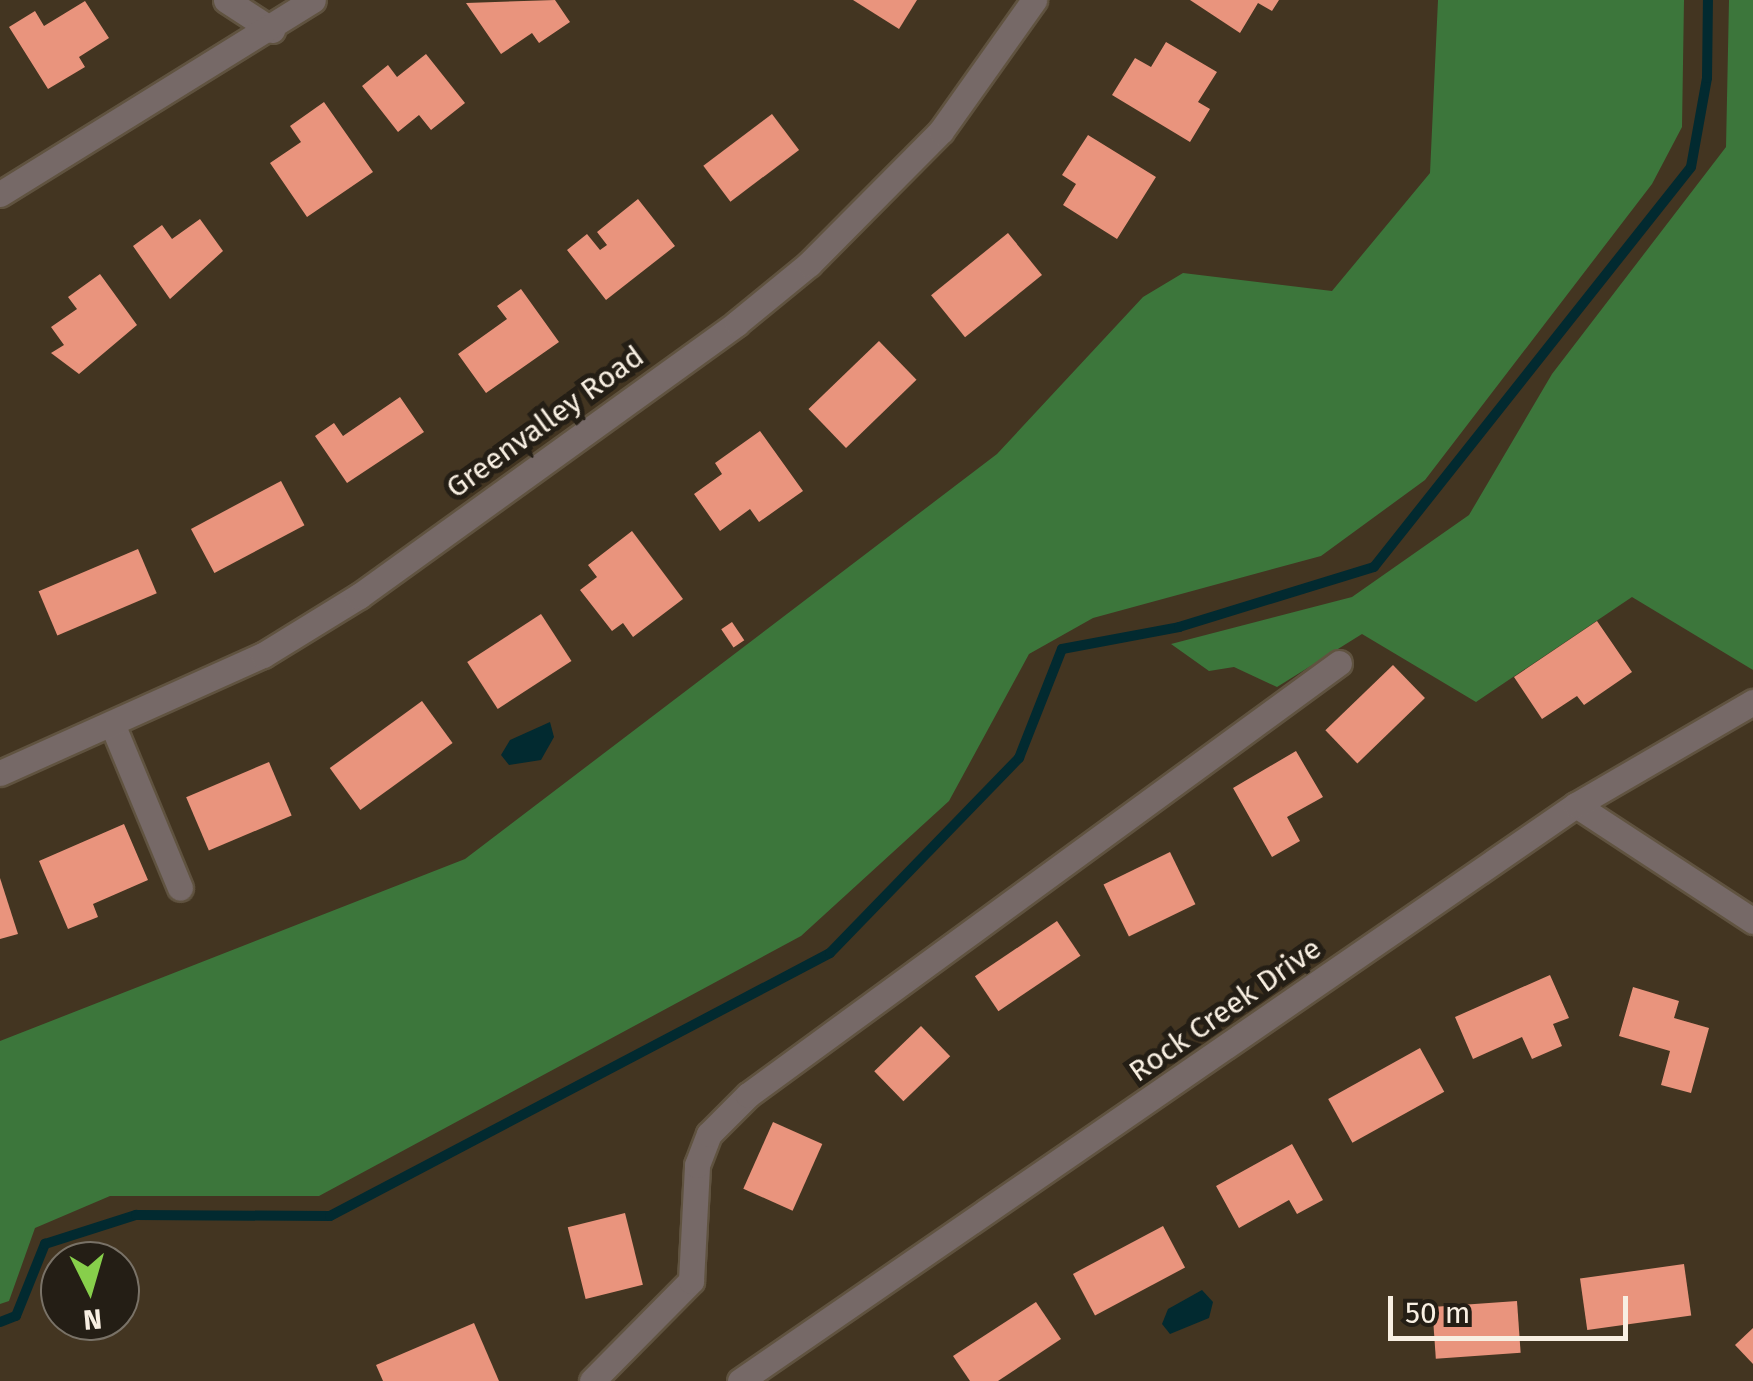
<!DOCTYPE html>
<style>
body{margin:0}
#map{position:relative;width:1753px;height:1381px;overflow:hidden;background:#433521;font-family:"Fira Sans",sans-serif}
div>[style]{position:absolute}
.forest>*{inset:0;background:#3c763b}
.water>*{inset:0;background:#022a30}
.stream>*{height:10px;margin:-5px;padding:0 5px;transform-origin:5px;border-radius:5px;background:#022a30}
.building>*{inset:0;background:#e9947d;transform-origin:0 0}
.roads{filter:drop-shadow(2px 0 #605340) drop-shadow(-2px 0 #605340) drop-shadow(0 2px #605340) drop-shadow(0 -2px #605340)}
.minor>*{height:25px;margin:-12.5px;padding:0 12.5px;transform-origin:12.5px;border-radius:12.5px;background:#766967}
span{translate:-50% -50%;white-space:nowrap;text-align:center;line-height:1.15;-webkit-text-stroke:10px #241e15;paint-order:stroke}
.street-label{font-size:30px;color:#f8efe2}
.north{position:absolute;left:40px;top:1241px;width:100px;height:100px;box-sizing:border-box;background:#241e15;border:2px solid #797267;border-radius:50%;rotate:175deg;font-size:28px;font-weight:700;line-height:40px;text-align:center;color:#f8efe2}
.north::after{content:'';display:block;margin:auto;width:35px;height:45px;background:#87cf4b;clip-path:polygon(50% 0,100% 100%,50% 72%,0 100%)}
.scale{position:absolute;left:1388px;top:1296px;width:240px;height:45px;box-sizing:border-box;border:5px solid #f8efe2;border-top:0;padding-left:12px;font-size:30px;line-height:35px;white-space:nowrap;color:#f8efe2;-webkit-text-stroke:8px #241e15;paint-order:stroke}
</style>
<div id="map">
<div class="forest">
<i style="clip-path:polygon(1438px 0,1684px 0,1682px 127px,1652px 184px,1425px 480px,1321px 556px,1093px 618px,1029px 654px,949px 801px,801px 936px,319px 1196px,110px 1196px,35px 1228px,9px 1301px,0 1304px,0 1041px,465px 859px,997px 454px,1143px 297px,1183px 273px,1332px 291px,1430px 173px)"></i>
<i style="clip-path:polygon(1729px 0,1753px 0,1753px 670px,1632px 597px,1476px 702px,1362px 634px,1277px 687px,1234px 667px,1209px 671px,1171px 644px,1352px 597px,1469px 515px,1552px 374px,1726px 147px)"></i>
</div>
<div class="water">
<i style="clip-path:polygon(550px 722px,554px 737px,541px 760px,509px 765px,501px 755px,510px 740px)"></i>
<i style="clip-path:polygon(1202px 1290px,1213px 1302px,1209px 1318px,1170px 1334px,1162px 1324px,1168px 1309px)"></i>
</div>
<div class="stream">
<i style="left:0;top:1322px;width:17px;rotate:-21deg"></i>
<i style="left:16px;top:1316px;width:78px;rotate:-68.1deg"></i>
<i style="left:45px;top:1244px;width:96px;rotate:-17.7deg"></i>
<i style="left:136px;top:1215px;width:194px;rotate:0.3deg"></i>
<i style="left:330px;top:1216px;width:565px;rotate:-27.74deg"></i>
<i style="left:830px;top:953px;width:272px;rotate:-45.9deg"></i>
<i style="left:1019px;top:758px;width:117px;rotate:-68.5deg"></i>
<i style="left:1062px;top:649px;width:119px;rotate:-10.6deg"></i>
<i style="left:1179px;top:627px;width:204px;rotate:-17.1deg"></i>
<i style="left:1374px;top:567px;width:510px;rotate:-51.6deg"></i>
<i style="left:1691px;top:167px;width:90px;rotate:-79.8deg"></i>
<i style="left:1707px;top:78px;width:78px;rotate:-89.3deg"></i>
</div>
<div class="building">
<i style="clip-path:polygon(555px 0,570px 22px,539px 43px,532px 33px,501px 54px,466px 3px)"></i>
<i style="clip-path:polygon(853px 0,917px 0,899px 29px)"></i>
<i style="clip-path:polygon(1190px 0,1279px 0,1272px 11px,1258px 3px,1240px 33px)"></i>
<i style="clip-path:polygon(85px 1px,109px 38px,79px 57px,85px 67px,48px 89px,9px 27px,35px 11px,44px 26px)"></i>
<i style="clip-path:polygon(1166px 42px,1217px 72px,1198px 102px,1210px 109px,1190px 142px,1112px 95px,1135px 58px,1151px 67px)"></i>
<i style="clip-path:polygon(426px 54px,465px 103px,431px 130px,419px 115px,398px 132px,362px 86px,388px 65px,397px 77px)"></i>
<i style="clip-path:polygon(324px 102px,373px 172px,307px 217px,270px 163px,301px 142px,290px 126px)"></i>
<i style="left:772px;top:114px;width:45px;height:86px;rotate:53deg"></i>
<i style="clip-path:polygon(1088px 135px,1156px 177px,1117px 239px,1063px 205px,1076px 184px,1062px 175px)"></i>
<i style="clip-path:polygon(638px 199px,675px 246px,606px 300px,567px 250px,587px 234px,600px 250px,607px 245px,597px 232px)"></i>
<i style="clip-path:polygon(200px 219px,223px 251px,170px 299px,133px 246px,162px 225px,172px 239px)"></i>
<i style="left:1008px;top:233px;width:54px;height:99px;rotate:51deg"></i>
<i style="clip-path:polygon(100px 274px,137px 325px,79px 374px,51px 353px,64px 345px,51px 327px,77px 309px,68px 297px)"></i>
<i style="clip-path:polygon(521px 289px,559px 342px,486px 393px,458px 354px,507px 319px,497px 306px)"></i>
<i style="left:879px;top:341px;width:54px;height:98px;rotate:46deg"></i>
<i style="clip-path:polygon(400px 397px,424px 432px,347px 483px,315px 436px,334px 423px,343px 436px)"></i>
<i style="clip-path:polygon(760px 431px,803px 491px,759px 522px,750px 509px,720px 531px,694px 494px,722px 474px,715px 463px)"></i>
<i style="left:281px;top:481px;width:50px;height:102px;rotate:62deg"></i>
<i style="clip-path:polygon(632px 531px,683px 599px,633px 637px,623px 623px,612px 631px,580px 590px,597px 577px,588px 565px)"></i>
<i style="left:138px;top:549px;width:48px;height:108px;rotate:67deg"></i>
<i style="left:541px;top:614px;width:56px;height:88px;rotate:57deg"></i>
<i style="clip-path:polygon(1597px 621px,1632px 672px,1584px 705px,1577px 696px,1542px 719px,1514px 677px)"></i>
<i style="left:732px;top:622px;width:22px;height:13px;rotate:56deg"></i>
<i style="left:1393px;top:665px;width:46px;height:94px;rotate:46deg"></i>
<i style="left:422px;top:701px;width:52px;height:114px;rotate:54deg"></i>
<i style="clip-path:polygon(1296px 751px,1323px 797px,1287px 817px,1300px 841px,1272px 857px,1233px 788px)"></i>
<i style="left:269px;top:762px;width:58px;height:90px;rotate:67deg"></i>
<i style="clip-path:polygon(124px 824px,148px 880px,93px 904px,98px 917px,68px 929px,39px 861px)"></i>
<i style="left:1170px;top:852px;width:58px;height:74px;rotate:64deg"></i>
<i style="clip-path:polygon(0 878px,18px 934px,0 939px)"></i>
<i style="left:1057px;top:921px;width:42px;height:99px;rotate:56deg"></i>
<i style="clip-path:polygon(1550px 975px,1569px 1018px,1553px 1024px,1562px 1046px,1532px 1059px,1522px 1037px,1473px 1059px,1455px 1017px)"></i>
<i style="clip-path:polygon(1633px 987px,1679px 1001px,1674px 1018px,1709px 1028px,1691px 1093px,1661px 1085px,1670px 1051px,1619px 1036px)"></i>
<i style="left:921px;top:1026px;width:42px;height:65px;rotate:46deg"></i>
<i style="left:1420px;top:1048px;width:50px;height:105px;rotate:61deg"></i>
<i style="left:773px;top:1122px;width:54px;height:73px;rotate:24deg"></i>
<i style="clip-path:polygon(1292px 1144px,1323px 1200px,1297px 1214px,1289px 1200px,1239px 1228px,1216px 1186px)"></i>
<i style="left:625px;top:1213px;width:74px;height:59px;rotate:76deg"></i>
<i style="left:1163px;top:1226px;width:47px;height:102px;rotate:62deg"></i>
<i style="left:1684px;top:1264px;width:52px;height:105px;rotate:82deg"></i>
<i style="left:1517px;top:1301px;width:52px;height:85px;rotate:86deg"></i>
<i style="clip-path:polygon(1036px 1302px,1061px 1339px,998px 1381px,970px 1381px,953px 1356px)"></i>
<i style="clip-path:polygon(474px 1323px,499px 1381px,383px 1381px,376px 1365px)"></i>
<i style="clip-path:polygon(1753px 1328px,1753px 1364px,1735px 1345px)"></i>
</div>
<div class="roads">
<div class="minor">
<i style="left:226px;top:0;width:55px;rotate:33.1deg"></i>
<i style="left:0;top:194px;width:368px;rotate:-31.8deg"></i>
<i style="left:113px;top:726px;width:175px;rotate:67.5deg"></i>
<i style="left:0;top:773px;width:288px;rotate:-24.2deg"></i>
<i style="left:263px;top:655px;width:113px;rotate:-31.6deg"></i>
<i style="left:359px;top:596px;width:466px;rotate:-35.8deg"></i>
<i style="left:737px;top:323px;width:93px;rotate:-39.3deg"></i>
<i style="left:809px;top:264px;width:187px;rotate:-45.2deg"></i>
<i style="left:941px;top:131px;width:161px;rotate:-54.6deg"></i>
<i style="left:1576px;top:805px;width:212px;rotate:33.2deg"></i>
<i style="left:592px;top:1381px;width:141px;rotate:-45.3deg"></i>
<i style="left:691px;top:1281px;width:116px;rotate:-87deg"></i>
<i style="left:697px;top:1165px;width:33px;rotate:-69deg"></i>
<i style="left:709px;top:1134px;width:55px;rotate:-45deg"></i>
<i style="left:748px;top:1095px;width:732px;rotate:-36.17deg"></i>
<i style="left:740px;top:1381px;width:1015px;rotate:-34.57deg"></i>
<i style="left:1576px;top:805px;width:205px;rotate:-30.2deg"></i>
</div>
</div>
<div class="street-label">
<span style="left:545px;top:422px;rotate:-36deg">Greenvalley Road</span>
<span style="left:1225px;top:1010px;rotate:-35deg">Rock Creek Drive</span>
</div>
<div class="north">N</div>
<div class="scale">50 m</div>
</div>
